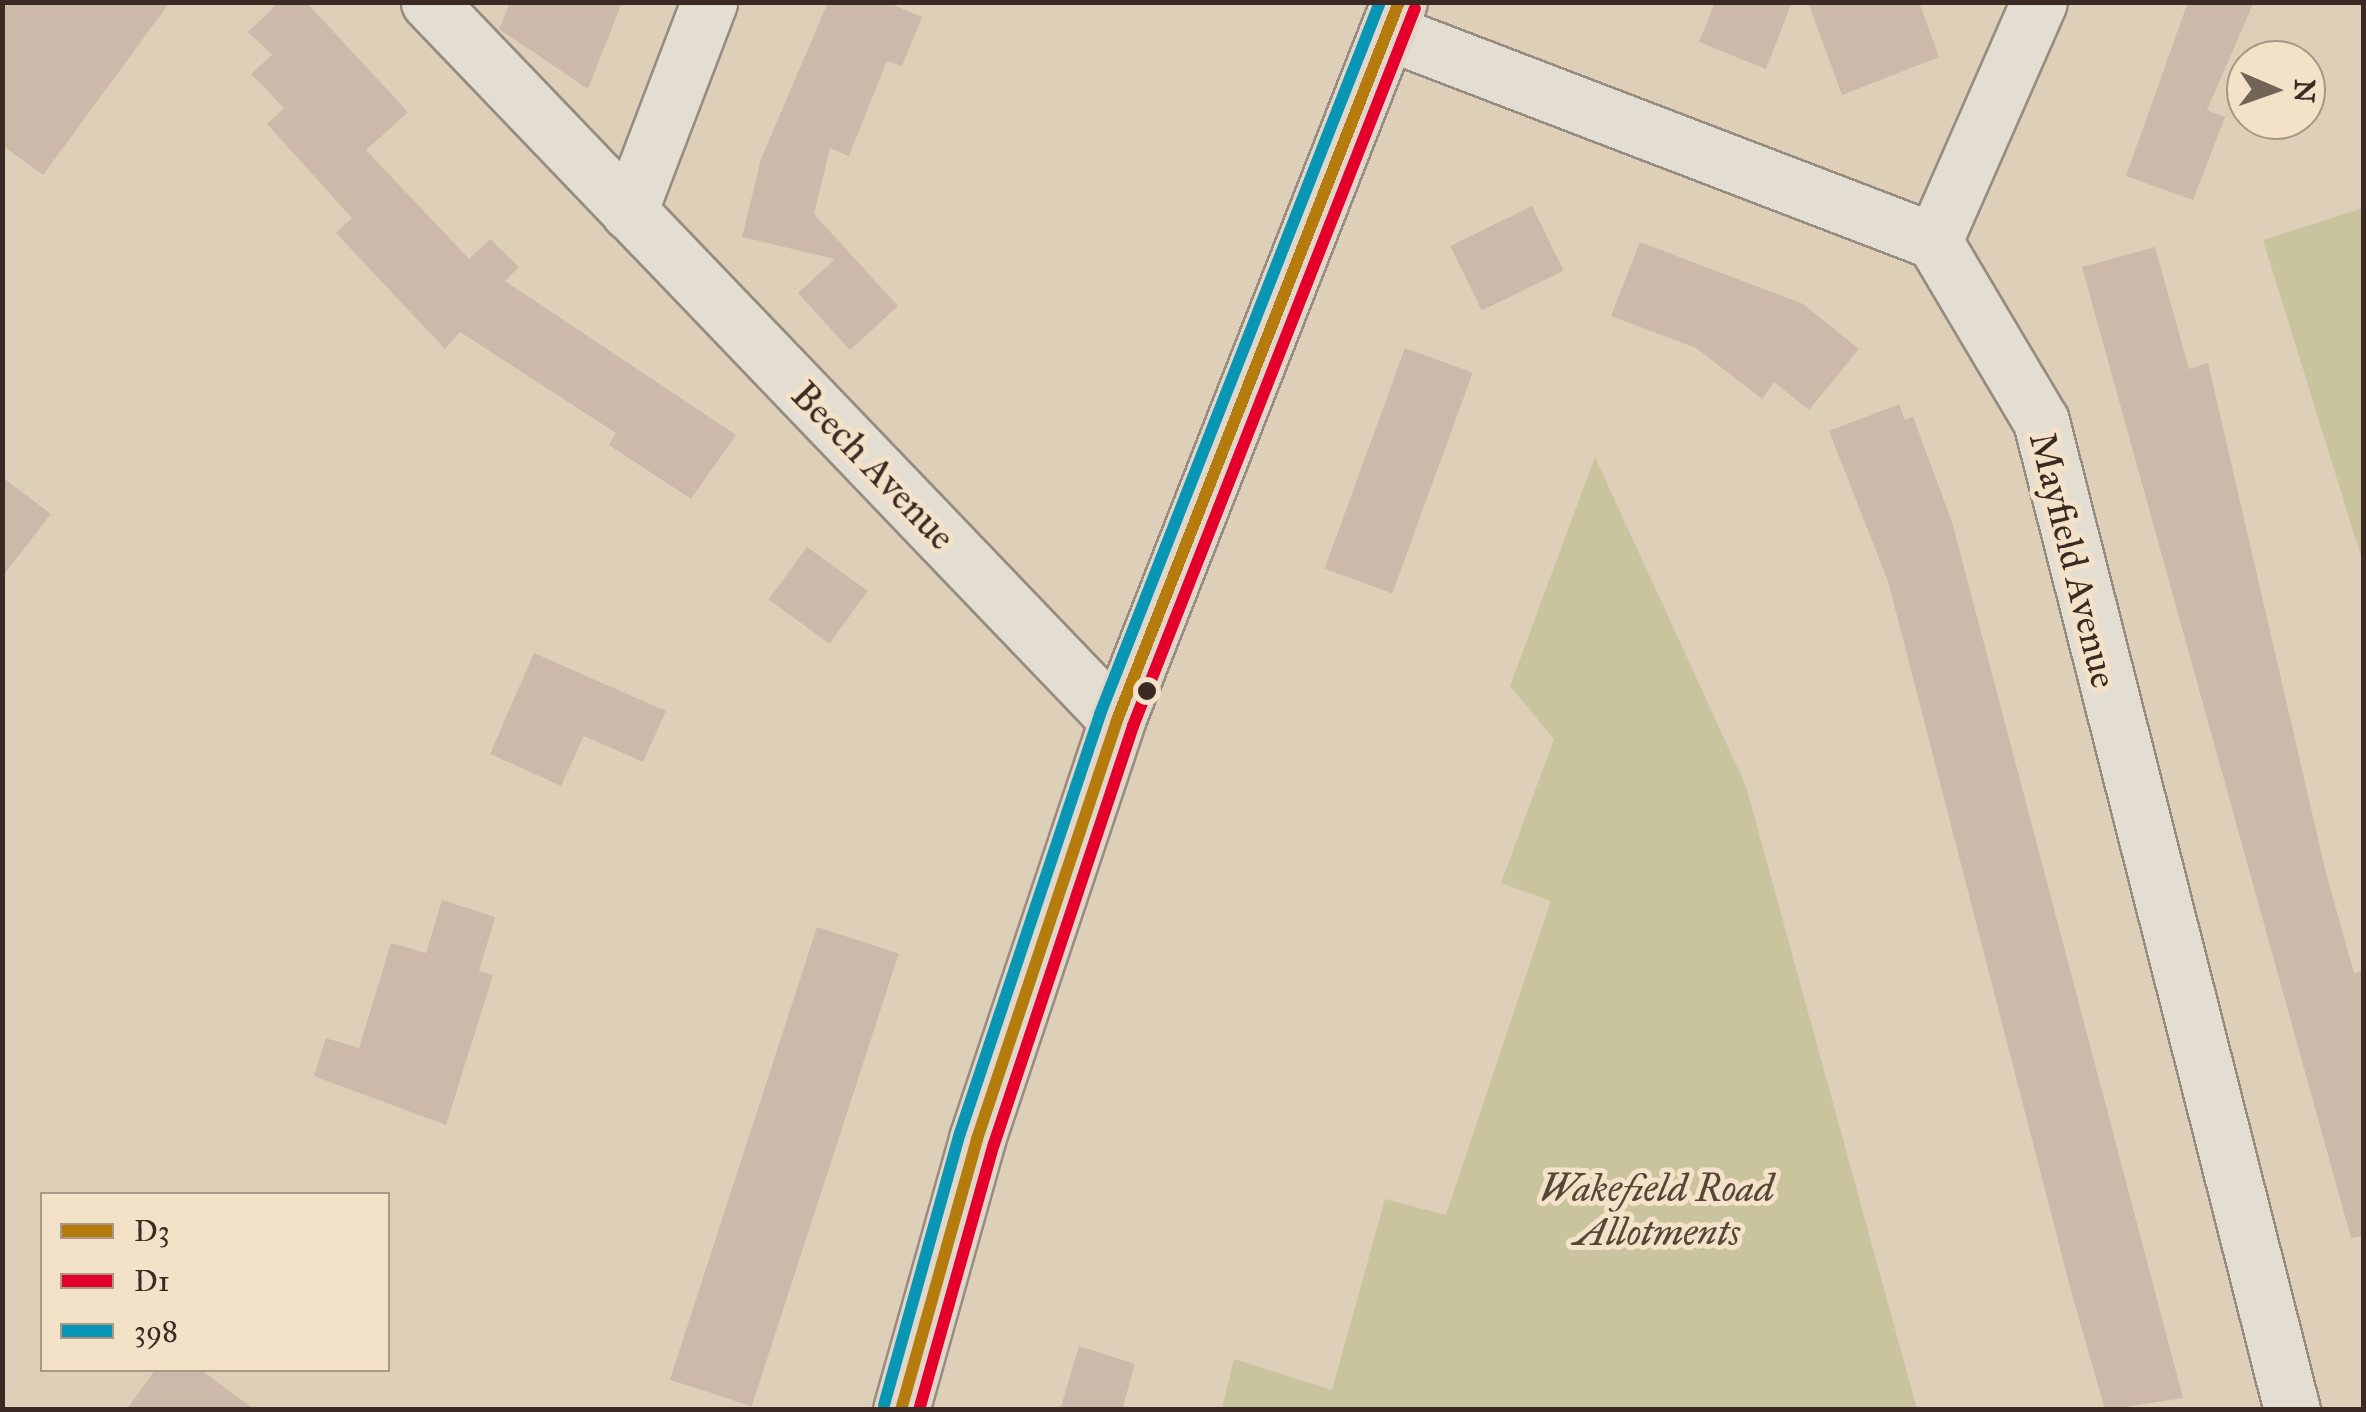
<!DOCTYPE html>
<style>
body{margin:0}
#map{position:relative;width:2366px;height:1412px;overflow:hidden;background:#decfb9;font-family:"IM FELL Great Primer",serif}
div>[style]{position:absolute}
.green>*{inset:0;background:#cac49e}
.building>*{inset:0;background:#cdb9aa;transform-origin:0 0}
.roads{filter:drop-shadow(2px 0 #968c7f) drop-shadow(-2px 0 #968c7f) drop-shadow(0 2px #968c7f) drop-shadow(0 -2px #968c7f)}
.street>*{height:55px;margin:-27.5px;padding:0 27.5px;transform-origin:27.5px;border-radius:27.5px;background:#e4ddd2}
.highway>*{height:55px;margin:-27.5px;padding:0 27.5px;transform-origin:27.5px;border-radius:27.5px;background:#e0d7ca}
.bus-1>*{height:12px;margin:-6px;padding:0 6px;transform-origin:6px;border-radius:6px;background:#b57b0c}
.bus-2>*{height:12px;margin:-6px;padding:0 6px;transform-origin:6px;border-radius:6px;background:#e4002b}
.bus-3>*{height:12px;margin:-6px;padding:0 6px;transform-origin:6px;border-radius:6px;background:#0996b4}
.dots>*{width:28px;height:28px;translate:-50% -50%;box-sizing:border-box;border:5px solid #f3e2c8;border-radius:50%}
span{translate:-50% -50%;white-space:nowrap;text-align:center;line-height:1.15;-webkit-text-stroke:10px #f3e2c8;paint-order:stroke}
.street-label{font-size:38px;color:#3a2a23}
.park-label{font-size:38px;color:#544737;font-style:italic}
.frame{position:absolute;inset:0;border:5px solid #3a2a23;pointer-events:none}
.legend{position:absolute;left:40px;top:1192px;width:350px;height:180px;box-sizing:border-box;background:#f3e2c8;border:2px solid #a99886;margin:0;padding:12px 18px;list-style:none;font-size:30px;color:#3a2a23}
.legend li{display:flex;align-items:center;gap:20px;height:50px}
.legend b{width:50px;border:2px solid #a99886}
.north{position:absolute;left:2226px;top:40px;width:100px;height:100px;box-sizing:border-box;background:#f3e2c8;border:2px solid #a99886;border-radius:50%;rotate:92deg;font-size:28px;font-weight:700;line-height:40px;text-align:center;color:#3a2a23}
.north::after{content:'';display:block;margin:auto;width:35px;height:45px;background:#736458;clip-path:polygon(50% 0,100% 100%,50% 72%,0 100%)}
</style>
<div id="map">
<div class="green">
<i style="clip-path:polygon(2363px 208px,2364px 208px,2363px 563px,2263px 240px)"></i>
<i style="clip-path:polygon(1595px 457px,1746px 786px,1917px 1409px,1222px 1409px,1234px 1359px,1332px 1390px,1385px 1199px,1446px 1215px,1551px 901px,1501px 883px,1554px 739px,1510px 686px)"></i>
</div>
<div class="building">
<i style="clip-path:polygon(2px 2px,170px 2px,43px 175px,2px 145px)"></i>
<i style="clip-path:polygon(279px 2px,306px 2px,408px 112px,366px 150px,469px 259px,490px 239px,519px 267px,505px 281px,736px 435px,691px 499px,609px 445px,616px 433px,460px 332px,445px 349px,336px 233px,352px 218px,267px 124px,284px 108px,251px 74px,272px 55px,248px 32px)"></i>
<i style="clip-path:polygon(510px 2px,622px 2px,588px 89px,499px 29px)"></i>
<i style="clip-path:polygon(828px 2px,886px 2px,922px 17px,902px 66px,887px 61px,849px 156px,830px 148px,814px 214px,898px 306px,850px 350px,798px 293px,835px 259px,742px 237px,761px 159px)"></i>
<i style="clip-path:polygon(1715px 2px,1792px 2px,1766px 69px,1699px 42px)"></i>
<i style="clip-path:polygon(1808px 2px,1919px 2px,1939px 57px,1842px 95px)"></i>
<i style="clip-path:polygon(2188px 2px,2254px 2px,2207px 110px,2225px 117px,2193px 200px,2126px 176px)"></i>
<i style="left:1532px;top:206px;width:72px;height:91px;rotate:64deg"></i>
<i style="clip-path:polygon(1640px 242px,1803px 304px,1859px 349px,1809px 410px,1774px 382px,1762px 399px,1696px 348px,1611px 316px)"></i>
<i style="clip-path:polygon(2155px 247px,2189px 369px,2208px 363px,2326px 873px,2354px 973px,2364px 970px,2364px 1236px,2351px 1238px,2082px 267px)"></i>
<i style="left:1405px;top:348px;width:72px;height:235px;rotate:20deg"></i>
<i style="clip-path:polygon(1899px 404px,1905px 420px,1913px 417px,1952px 522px,2183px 1398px,2105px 1410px,2070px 1287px,1888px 581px,1829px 431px)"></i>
<i style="clip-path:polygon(2px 477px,51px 514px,2px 577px)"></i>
<i style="left:807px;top:547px;width:75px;height:65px;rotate:36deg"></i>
<i style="clip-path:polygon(534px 653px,666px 711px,643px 762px,584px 736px,561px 786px,490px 754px)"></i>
<i style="clip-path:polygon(442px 900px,495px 917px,479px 971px,493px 975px,446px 1125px,314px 1076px,326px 1038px,359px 1048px,391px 943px,426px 953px)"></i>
<i style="left:817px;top:927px;width:86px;height:476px;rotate:18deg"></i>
<i style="clip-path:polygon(1079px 1346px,1135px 1364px,1122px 1410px,1060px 1410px)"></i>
<i style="clip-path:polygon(155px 1370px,201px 1370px,255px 1410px,126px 1410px)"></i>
</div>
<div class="roads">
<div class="street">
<i style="left:429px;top:2px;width:994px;rotate:46.22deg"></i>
<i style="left:1388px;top:32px;width:585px;rotate:20.95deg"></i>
<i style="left:1934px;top:241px;width:209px;rotate:59.3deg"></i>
<i style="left:2041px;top:421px;width:1020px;rotate:75.76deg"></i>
<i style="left:629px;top:212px;width:225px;rotate:-69.1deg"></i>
<i style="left:1934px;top:241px;width:261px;rotate:-66.3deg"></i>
</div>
<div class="highway">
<i style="left:901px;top:1410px;width:281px;rotate:-74.3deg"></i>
<i style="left:977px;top:1139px;width:442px;rotate:-71.5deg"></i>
<i style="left:1117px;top:720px;width:771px;rotate:-68.56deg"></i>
</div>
</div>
<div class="bus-1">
<i style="left:901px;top:1410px;width:281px;rotate:-74.3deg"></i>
<i style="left:977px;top:1139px;width:442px;rotate:-71.5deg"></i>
<i style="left:1117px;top:720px;width:771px;rotate:-68.56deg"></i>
</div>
<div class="bus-2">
<i style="left:919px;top:1410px;width:276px;rotate:-74.3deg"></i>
<i style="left:994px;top:1144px;width:441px;rotate:-71.6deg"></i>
<i style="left:1133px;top:726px;width:771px;rotate:-68.56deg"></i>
</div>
<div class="bus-3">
<i style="left:884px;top:1405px;width:282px;rotate:-74.4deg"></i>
<i style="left:960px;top:1133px;width:442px;rotate:-71.5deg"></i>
<i style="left:1100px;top:714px;width:765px;rotate:-68.53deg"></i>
</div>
<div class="dots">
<i style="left:1147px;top:691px;background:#3a2a23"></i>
</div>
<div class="street-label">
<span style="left:873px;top:466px;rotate:46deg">Beech Avenue</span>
<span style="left:2073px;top:560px;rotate:76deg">Mayfield Avenue</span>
</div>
<div class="park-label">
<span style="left:1657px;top:1211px">Wakefield Road<br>Allotments</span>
</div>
<div class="frame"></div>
<ul class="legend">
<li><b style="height:12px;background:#b57b0c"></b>D3</li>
<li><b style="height:12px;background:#e4002b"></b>D1</li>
<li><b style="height:12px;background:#0996b4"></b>398</li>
</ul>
<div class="north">N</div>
</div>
